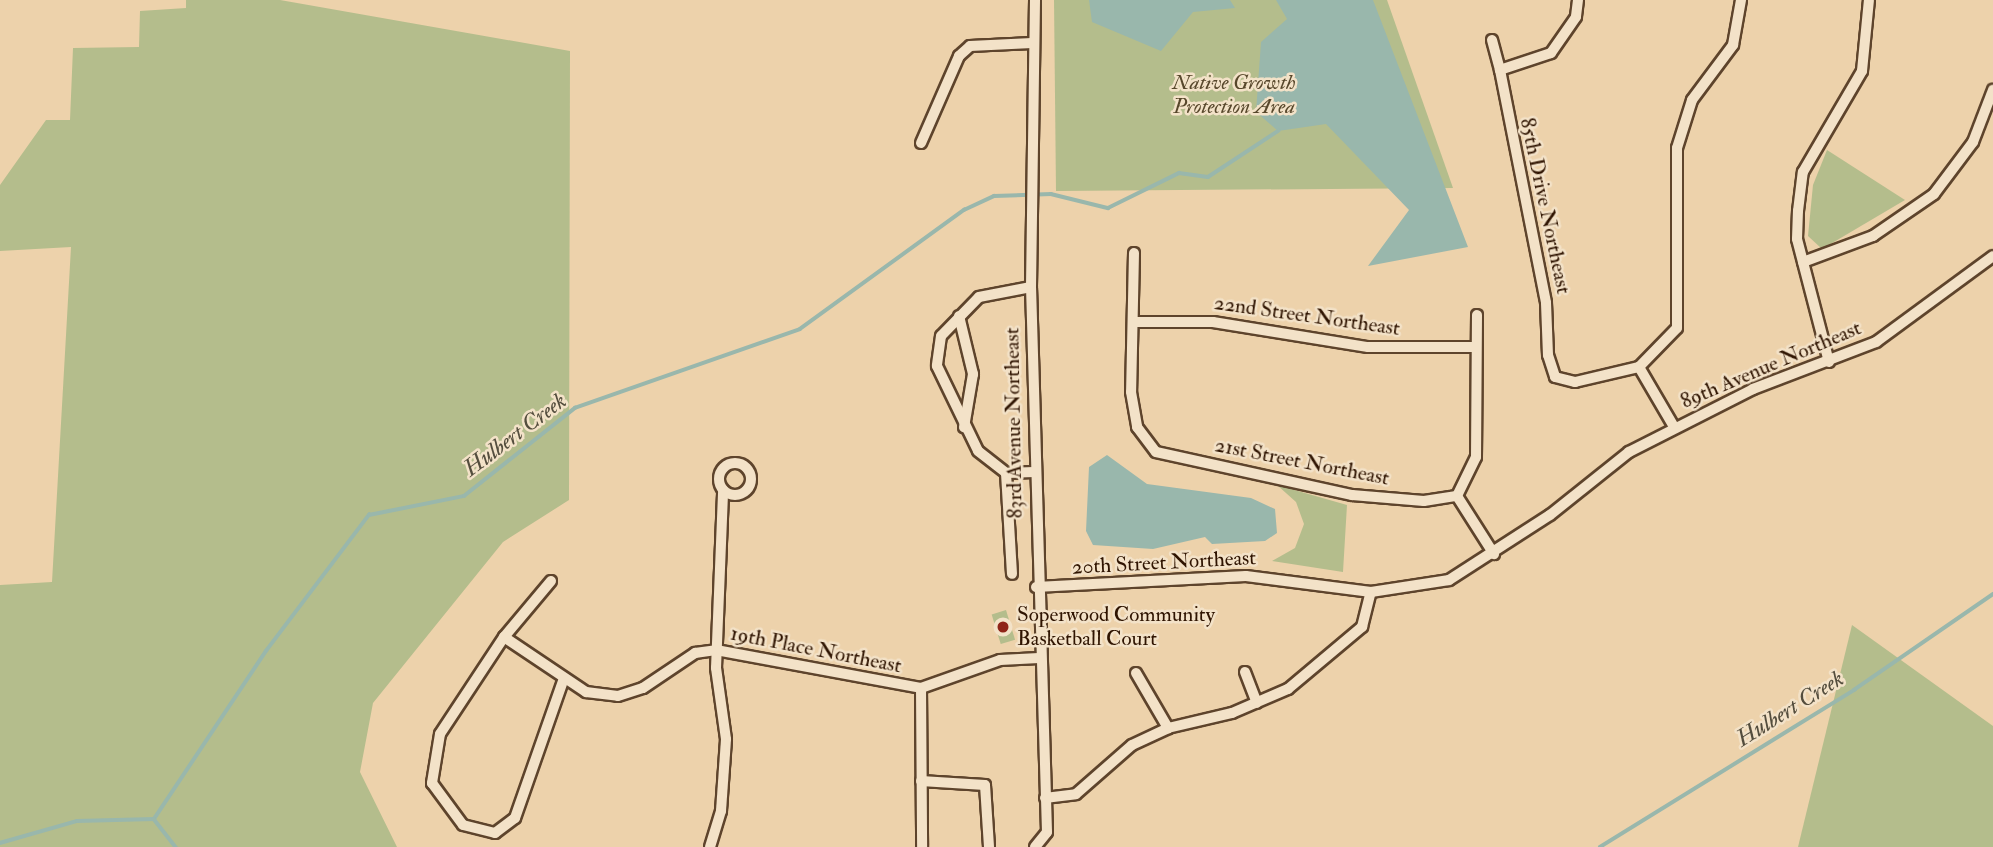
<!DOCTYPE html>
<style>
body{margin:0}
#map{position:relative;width:1993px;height:847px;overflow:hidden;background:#edd2ab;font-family:"IM FELL Double Pica",serif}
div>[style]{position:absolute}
.green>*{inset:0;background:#b4bd8c;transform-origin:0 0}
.water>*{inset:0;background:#99b7ac}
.stream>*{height:3.5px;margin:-1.75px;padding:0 1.75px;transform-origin:1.75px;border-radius:1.75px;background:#99b7ac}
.roads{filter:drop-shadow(2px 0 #5e442c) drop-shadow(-2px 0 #5e442c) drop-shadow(0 2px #5e442c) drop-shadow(0 -2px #5e442c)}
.minor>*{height:10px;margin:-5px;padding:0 5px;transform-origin:5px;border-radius:5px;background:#f3e2c8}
.minor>.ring{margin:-5px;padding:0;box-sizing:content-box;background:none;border:10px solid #f3e2c8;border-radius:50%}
.dots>*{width:19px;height:19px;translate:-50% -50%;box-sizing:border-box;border:4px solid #f3e2c8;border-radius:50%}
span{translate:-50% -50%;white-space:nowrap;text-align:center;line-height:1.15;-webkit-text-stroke:5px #f3e2c8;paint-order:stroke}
.park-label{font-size:21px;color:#57472b;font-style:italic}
.street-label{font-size:21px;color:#2f1401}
.poi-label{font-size:21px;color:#2f1401}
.left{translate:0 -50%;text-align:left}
.water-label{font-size:23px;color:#544d3d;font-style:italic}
</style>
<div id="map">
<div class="green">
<i style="clip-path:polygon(186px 0,280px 0,570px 51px,569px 500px,503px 542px,373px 703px,360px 772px,397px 847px,0 847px,0 585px,52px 582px,71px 247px,0 251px,0 185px,46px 120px,70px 120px,73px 48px,139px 47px,140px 11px,186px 8px)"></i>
<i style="clip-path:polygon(1054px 0,1387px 0,1453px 188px,1056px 191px)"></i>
<i style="clip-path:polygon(1827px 150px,1905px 200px,1822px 249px,1808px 236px,1813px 185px)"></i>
<i style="clip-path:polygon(1277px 485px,1347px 505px,1343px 572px,1272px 561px,1295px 548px,1304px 524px,1296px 502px)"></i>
<i style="left:1006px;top:610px;width:31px;height:15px;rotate:73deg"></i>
<i style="clip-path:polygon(1852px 625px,1993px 726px,1993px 847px,1798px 847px)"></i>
</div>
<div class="water">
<i style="clip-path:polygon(1089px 0,1230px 0,1235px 8px,1193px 12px,1161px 51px,1092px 22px)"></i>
<i style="clip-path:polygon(1276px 0,1373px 0,1468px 247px,1368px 266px,1409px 210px,1326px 124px,1278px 131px,1256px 112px,1261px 42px,1287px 19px)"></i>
<i style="clip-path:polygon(1107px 455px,1147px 484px,1251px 498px,1275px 509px,1277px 533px,1265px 541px,1212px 544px,1205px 537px,1153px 549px,1093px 545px,1086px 531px,1089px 467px)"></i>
</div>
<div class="stream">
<i style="left:154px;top:819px;width:202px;rotate:-56.3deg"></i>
<i style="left:266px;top:651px;width:171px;rotate:-52.9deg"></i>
<i style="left:369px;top:515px;width:97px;rotate:-11.3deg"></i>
<i style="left:464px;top:496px;width:142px;rotate:-38.4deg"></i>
<i style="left:575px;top:408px;width:238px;rotate:-19.3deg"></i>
<i style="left:800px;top:329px;width:203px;rotate:-36deg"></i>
<i style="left:964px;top:210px;width:33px;rotate:-25deg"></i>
<i style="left:994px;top:196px;width:57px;rotate:-2deg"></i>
<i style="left:1051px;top:194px;width:59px;rotate:13.8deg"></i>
<i style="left:1108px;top:208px;width:79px;rotate:-26.2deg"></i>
<i style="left:1179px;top:173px;width:29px;rotate:8deg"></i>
<i style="left:1208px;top:177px;width:84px;rotate:-33.3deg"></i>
<i style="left:0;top:843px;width:80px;rotate:-15.9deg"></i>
<i style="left:77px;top:821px;width:77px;rotate:-1.5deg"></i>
<i style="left:154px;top:819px;width:36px;rotate:52deg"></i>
<i style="left:1600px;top:847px;width:299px;rotate:-31.7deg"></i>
<i style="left:1854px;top:690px;width:169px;rotate:-34.6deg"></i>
</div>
<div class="roads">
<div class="minor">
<i style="left:1578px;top:0;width:17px;rotate:97deg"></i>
<i style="left:1576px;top:17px;width:44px;rotate:124.8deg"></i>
<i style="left:1551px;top:53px;width:54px;rotate:161.6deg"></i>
<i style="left:1500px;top:70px;width:237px;rotate:78.8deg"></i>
<i style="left:1546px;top:303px;width:52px;rotate:87.8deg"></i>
<i style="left:1548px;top:355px;width:23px;rotate:72deg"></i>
<i style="left:1555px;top:377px;width:21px;rotate:14deg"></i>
<i style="left:1575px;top:382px;width:66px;rotate:-13.2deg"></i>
<i style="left:1639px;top:367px;width:54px;rotate:-45.7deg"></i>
<i style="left:1677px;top:328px;width:180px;rotate:-90deg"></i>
<i style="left:1677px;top:148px;width:50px;rotate:-72.6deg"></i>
<i style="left:1692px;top:100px;width:69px;rotate:-53.3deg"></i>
<i style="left:1733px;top:45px;width:46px;rotate:-79.9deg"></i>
<i style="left:1492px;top:40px;width:31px;rotate:75deg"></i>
<i style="left:921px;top:143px;width:95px;rotate:-66.4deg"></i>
<i style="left:959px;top:56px;width:15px;rotate:-42deg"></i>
<i style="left:970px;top:46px;width:62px;rotate:-2.8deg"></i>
<i style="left:1134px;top:253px;width:139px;rotate:91.2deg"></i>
<i style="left:1131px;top:392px;width:36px;rotate:80deg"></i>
<i style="left:1137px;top:427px;width:31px;rotate:53deg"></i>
<i style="left:1156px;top:452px;width:201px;rotate:12.4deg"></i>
<i style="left:1352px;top:495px;width:72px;rotate:4.8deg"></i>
<i style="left:1424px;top:501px;width:33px;rotate:-9deg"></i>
<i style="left:1803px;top:262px;width:75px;rotate:-20.4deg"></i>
<i style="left:1873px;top:236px;width:74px;rotate:-34.5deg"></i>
<i style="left:1934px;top:194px;width:65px;rotate:-53.1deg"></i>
<i style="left:1973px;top:142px;width:56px;rotate:-69deg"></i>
<i style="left:1031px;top:287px;width:53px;rotate:169.1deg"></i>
<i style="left:979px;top:297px;width:54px;rotate:134.3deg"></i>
<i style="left:941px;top:336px;width:30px;rotate:98deg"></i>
<i style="left:937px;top:366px;width:94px;rotate:64.2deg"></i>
<i style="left:978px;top:451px;width:36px;rotate:38deg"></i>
<i style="left:1006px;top:473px;width:28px;rotate:-2deg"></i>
<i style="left:1477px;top:315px;width:142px;rotate:90.4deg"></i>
<i style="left:1476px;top:457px;width:43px;rotate:116deg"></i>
<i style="left:1457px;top:496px;width:69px;rotate:57.5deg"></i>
<i style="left:959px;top:316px;width:60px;rotate:76.4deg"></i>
<i style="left:973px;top:374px;width:54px;rotate:99.6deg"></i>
<i style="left:1134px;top:322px;width:79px"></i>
<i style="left:1213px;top:322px;width:157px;rotate:9.2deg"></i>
<i style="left:1368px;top:347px;width:108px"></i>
<i style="left:1829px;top:362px;width:127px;rotate:-104.6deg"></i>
<i style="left:1797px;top:239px;width:28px;rotate:-88deg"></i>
<i style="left:1798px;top:211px;width:39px;rotate:-83deg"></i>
<i style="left:1803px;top:172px;width:117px;rotate:-59.7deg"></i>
<i style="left:1862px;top:71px;width:71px;rotate:-84.4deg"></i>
<i style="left:1639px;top:367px;width:69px;rotate:59.7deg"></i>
<i class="ring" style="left:719px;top:463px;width:22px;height:22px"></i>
<i style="left:1006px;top:473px;width:101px;rotate:86.6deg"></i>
<i style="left:551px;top:581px;width:73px;rotate:130deg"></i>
<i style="left:504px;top:637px;width:116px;rotate:123.4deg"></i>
<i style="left:440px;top:734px;width:50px;rotate:99.3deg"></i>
<i style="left:432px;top:783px;width:52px;rotate:53.6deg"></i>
<i style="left:463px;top:825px;width:33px;rotate:14deg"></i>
<i style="left:495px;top:833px;width:25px;rotate:-37deg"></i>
<i style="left:515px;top:818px;width:148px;rotate:-70.7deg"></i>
<i style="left:1036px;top:587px;width:210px;rotate:-3deg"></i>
<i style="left:1246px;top:576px;width:126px;rotate:7.3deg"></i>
<i style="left:1371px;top:592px;width:79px;rotate:-8.7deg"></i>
<i style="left:1449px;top:580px;width:120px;rotate:-32.8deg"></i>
<i style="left:1550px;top:515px;width:101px;rotate:-38.6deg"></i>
<i style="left:1629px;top:452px;width:139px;rotate:-26.9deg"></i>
<i style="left:1753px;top:389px;width:132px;rotate:-20.9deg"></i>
<i style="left:1876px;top:342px;width:145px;rotate:-36.3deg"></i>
<i style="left:504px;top:637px;width:99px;rotate:33.9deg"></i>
<i style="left:586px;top:692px;width:32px;rotate:7deg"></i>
<i style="left:618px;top:696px;width:26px;rotate:-18deg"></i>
<i style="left:643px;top:688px;width:63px;rotate:-33.9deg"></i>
<i style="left:695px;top:653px;width:21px;rotate:-8deg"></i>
<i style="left:716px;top:650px;width:208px;rotate:10.5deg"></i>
<i style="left:921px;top:688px;width:84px;rotate:-19.5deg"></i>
<i style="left:1000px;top:660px;width:39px;rotate:-3deg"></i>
<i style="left:1245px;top:672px;width:33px;rotate:69deg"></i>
<i style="left:1136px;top:673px;width:64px;rotate:59.8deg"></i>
<i style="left:921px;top:688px;width:159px;rotate:89.6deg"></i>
<i style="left:921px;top:781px;width:64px;rotate:3.6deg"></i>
<i style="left:985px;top:785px;width:62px;rotate:86.3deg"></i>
<i style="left:1045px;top:798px;width:31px;rotate:-7deg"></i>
<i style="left:1076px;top:794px;width:74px;rotate:-41.2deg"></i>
<i style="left:1132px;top:745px;width:40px;rotate:-25deg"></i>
<i style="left:1168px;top:728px;width:66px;rotate:-13.2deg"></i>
<i style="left:1232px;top:713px;width:61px;rotate:-23.2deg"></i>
<i style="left:1288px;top:689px;width:97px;rotate:-40deg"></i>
<i style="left:1362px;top:627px;width:36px;rotate:-76deg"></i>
<i style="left:710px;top:847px;width:38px;rotate:-73deg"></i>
<i style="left:721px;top:811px;width:72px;rotate:-86deg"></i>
<i style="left:726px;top:739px;width:72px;rotate:-98deg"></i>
<i style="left:716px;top:668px;width:178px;rotate:-87.7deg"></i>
<i style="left:1035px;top:847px;width:19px;rotate:-51deg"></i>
<i style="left:1047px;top:832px;width:545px;rotate:-91.68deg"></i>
<i style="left:1031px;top:287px;width:287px;rotate:-89.2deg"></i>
</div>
</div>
<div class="dots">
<i style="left:1003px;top:627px;background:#8f2418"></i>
</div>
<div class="park-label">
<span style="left:1234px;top:95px">Native Growth<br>Protection Area</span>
</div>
<div class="street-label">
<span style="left:1545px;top:206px;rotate:78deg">85th Drive Northeast</span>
<span style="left:1307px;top:316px;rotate:8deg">22nd Street Northeast</span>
<span style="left:1771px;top:365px;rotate:-23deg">89th Avenue Northeast</span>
<span style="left:1014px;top:423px;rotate:-91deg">83rd Avenue Northeast</span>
<span style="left:1302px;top:462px;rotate:11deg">21st Street Northeast</span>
<span style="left:1164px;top:563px;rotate:-3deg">20th Street Northeast</span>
<span style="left:816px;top:650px;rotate:11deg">19th Place Northeast</span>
</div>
<div class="poi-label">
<span class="left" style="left:1017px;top:627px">Soperwood Community<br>Basketball Court</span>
</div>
<div class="water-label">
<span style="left:515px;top:435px;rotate:-37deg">Hulbert Creek</span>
<span style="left:1790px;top:709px;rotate:-32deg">Hulbert Creek</span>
</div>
</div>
